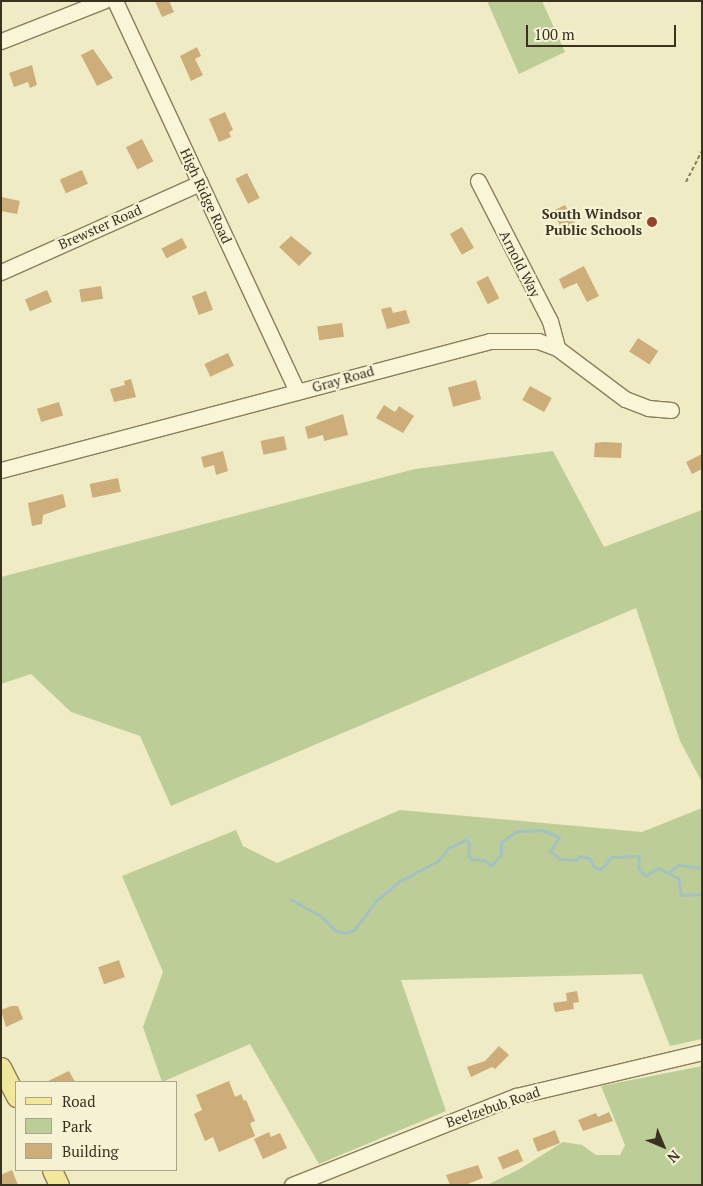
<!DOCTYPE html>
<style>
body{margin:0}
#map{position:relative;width:703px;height:1186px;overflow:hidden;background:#efebc5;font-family:"PT Serif",serif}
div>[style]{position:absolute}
.green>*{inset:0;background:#bdcd98}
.stream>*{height:3px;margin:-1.5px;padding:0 1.5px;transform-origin:1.5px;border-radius:1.5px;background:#a6c2bf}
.building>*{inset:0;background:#cdad7a;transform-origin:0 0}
.path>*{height:2px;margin-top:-1px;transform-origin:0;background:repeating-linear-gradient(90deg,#8a7d5a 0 4px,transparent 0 6.5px)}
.roads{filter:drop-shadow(1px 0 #8a7d5a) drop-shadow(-1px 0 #8a7d5a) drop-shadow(0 1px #8a7d5a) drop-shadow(0 -1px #8a7d5a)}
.minor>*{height:15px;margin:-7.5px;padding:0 7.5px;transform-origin:7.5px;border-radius:7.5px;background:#f9f6d8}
.major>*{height:19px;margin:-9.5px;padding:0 9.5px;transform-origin:9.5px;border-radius:9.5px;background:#f2e89c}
.dots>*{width:14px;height:14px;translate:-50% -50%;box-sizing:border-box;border:2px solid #f6f3d4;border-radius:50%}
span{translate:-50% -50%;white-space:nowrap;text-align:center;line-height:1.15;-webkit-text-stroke:4.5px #f6f3d4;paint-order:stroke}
.street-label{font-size:14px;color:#3a311f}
.poi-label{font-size:14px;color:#3a311f;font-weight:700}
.right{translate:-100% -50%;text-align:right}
.frame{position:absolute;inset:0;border:2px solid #3a311f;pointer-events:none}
.legend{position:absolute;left:15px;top:1081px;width:162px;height:90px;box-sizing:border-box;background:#f6f3d4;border:1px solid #aba58c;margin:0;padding:6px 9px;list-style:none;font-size:15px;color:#3a311f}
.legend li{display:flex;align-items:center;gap:10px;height:25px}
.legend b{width:25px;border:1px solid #aba58c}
.north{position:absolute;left:638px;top:1121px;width:50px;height:50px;-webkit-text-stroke:4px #f6f3d4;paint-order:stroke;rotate:135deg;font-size:14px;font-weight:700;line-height:20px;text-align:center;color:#3a311f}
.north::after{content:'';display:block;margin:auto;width:18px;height:22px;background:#3a311f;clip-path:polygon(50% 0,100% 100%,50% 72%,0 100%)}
.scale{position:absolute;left:526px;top:25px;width:150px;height:22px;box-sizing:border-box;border:2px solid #3a311f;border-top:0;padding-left:6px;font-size:15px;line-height:18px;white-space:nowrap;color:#3a311f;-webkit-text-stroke:4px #f6f3d4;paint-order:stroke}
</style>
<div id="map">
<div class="green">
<i style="clip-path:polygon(487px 1px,542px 1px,565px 52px,519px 74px)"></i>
<i style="clip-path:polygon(553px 451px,604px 547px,702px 510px,702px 782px,680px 741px,636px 608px,171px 806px,140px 736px,71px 712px,31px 674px,1px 684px,1px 577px,415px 469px)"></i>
<i style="clip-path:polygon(702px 808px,702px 1039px,670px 1046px,642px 974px,401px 980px,446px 1111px,319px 1164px,250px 1044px,162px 1082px,143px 1027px,163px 972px,122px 876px,236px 830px,243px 846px,277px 863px,400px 810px,642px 832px)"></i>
<i style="clip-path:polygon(702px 1066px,702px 1185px,487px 1185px,518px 1170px,563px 1142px,582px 1145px,596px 1155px,620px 1155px,625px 1145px,601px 1086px)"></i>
</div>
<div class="stream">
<i style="left:669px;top:872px;width:11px;rotate:-38deg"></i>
<i style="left:678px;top:865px;width:24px;rotate:7deg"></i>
<i style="left:290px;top:899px;width:35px;rotate:29deg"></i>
<i style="left:321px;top:916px;width:20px;rotate:45deg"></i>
<i style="left:335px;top:930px;width:9px;rotate:18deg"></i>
<i style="left:344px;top:933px;width:10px;rotate:-17deg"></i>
<i style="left:354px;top:930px;width:38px;rotate:-53deg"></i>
<i style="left:377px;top:900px;width:30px;rotate:-40deg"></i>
<i style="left:400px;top:881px;width:43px;rotate:-27.8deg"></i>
<i style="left:438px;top:861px;width:16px;rotate:-52deg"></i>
<i style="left:448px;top:848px;width:19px;rotate:-25deg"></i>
<i style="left:465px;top:840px;width:4px;rotate:27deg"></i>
<i style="left:469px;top:842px;width:12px;rotate:95deg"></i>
<i style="left:468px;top:854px;width:6px;rotate:59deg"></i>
<i style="left:471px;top:859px;width:13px;rotate:4deg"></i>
<i style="left:484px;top:860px;width:9px;rotate:41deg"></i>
<i style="left:491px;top:866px;width:16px;rotate:-50deg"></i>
<i style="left:501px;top:854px;width:12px;rotate:-90deg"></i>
<i style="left:501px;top:842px;width:19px;rotate:-35deg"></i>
<i style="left:517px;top:831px;width:25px;rotate:-2deg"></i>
<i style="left:542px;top:830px;width:18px;rotate:22deg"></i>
<i style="left:559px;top:837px;width:17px;rotate:123deg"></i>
<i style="left:550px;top:851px;width:13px;rotate:39deg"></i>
<i style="left:560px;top:859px;width:16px;rotate:4deg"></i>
<i style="left:576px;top:860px;width:6px;rotate:-45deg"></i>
<i style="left:580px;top:856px;width:9px;rotate:13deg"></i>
<i style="left:589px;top:858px;width:10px;rotate:61deg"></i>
<i style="left:594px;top:867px;width:7px;rotate:16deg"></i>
<i style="left:601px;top:869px;width:16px;rotate:-50deg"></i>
<i style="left:611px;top:857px;width:28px;rotate:-2deg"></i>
<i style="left:639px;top:856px;width:11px;rotate:95deg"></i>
<i style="left:638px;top:867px;width:11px;rotate:52deg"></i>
<i style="left:645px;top:876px;width:15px;rotate:-32deg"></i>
<i style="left:658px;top:868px;width:22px;rotate:27deg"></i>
<i style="left:678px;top:878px;width:17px;rotate:80deg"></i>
<i style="left:681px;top:895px;width:21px;rotate:-3deg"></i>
</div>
<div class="building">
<i style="clip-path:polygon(155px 1px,169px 1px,174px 12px,162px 17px)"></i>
<i style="clip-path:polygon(197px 47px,201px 56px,195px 59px,203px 75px,191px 81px,180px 56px)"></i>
<i style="clip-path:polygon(93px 49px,113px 78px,97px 86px,81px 55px)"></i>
<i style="clip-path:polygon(32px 65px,37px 85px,30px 88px,28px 82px,14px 87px,9px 73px)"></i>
<i style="clip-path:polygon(225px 112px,233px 130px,229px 132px,231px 137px,219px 142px,209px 119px)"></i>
<i style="left:142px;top:139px;width:25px;height:18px;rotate:63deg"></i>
<i style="left:82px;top:170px;width:15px;height:24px;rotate:67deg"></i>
<i style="left:247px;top:173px;width:28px;height:13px;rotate:63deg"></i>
<i style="clip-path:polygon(1px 197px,20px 201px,17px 214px,1px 211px)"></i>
<i style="clip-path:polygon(565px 205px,578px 228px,564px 234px,553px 211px)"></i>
<i style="left:462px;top:227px;width:24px;height:14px;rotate:60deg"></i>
<i style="clip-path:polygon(291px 236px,312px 253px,299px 266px,279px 247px)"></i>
<i style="left:182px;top:238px;width:11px;height:23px;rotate:63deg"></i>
<i style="clip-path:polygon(584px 266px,599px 296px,587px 302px,577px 283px,563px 289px,559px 279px)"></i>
<i style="left:488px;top:276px;width:25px;height:13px;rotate:63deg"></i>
<i style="left:101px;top:286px;width:13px;height:22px;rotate:81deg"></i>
<i style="left:47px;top:290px;width:13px;height:24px;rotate:67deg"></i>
<i style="left:206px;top:291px;width:20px;height:15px;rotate:70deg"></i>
<i style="clip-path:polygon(391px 307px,393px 313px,406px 310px,410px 323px,387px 329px,381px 309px)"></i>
<i style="left:342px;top:323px;width:14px;height:25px;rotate:82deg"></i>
<i style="left:638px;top:338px;width:24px;height:16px;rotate:33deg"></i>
<i style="left:228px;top:353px;width:14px;height:26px;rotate:65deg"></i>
<i style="clip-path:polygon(131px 379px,136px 397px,114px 402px,110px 389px,125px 385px,124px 381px)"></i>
<i style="left:476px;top:380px;width:20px;height:29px;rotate:75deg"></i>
<i style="left:530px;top:386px;width:25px;height:16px;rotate:29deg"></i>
<i style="left:59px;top:402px;width:14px;height:23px;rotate:73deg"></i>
<i style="clip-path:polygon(384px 405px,395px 412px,399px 406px,414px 416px,403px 433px,376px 418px)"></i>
<i style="clip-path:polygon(343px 414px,348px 435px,324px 441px,323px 435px,308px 439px,305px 427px)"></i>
<i style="left:284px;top:436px;width:14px;height:24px;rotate:78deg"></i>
<i style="clip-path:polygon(604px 442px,622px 443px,621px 458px,594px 457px,595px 443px)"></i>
<i style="clip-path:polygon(223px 451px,228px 471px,216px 475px,214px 465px,204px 468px,201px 457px)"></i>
<i style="clip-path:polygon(702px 454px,702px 469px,692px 474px,686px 462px)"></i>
<i style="left:118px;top:478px;width:14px;height:29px;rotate:78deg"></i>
<i style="clip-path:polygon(63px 494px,66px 507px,43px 515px,42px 524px,32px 526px,28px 503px)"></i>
<i style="left:119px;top:960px;width:18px;height:22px;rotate:71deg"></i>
<i style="clip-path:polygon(577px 991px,579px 1002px,573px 1003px,574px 1009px,555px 1012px,553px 1003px,567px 1001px,566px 993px)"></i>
<i style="clip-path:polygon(11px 1006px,18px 1006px,23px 1019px,6px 1027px,1px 1010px)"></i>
<i style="clip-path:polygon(499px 1046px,509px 1055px,495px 1069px,492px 1067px,471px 1077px,467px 1067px,485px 1061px)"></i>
<i style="clip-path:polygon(69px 1071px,75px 1082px,46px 1082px)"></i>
<i style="clip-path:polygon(229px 1081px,235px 1097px,241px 1094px,244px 1101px,246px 1100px,255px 1121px,250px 1123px,255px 1136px,219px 1152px,213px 1137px,205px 1141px,194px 1114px,202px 1110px,196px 1095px)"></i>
<i style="clip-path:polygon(609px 1112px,613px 1121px,583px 1131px,578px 1120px,596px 1113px,598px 1117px)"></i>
<i style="left:555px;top:1130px;width:14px;height:24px;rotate:69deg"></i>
<i style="clip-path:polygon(269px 1132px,271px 1137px,280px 1133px,287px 1148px,263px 1159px,254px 1139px)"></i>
<i style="left:518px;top:1149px;width:13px;height:22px;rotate:67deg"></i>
<i style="clip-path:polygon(478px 1165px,483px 1178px,465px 1185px,450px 1185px,446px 1175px)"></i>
<i style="clip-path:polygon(12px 1170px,18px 1185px,1px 1185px,1px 1175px)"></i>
</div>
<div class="path">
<i style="left:686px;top:182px;width:34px;rotate:-63deg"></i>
</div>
<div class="roads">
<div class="minor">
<i style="left:115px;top:1px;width:431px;rotate:65deg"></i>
<i style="left:1px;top:41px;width:110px;rotate:-21.4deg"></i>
<i style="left:478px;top:181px;width:157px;rotate:62.8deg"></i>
<i style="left:550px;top:321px;width:28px;rotate:75deg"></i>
<i style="left:1px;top:272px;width:218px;rotate:-24.1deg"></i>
<i style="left:1px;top:470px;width:506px;rotate:-14.78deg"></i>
<i style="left:490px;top:341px;width:48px"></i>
<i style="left:538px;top:341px;width:20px;rotate:20deg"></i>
<i style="left:557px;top:348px;width:85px;rotate:36.9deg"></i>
<i style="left:625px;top:399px;width:25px;rotate:21deg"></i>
<i style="left:648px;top:408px;width:23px;rotate:5deg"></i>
<i style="left:292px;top:1185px;width:241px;rotate:-21.7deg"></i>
<i style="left:516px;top:1096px;width:191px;rotate:-13.3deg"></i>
</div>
<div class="major">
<i style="left:1px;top:1067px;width:34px;rotate:63deg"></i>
<i style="left:52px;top:1170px;width:17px;rotate:65deg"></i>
</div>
</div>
<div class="dots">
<i style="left:652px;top:222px;background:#9a3f29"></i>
</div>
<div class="street-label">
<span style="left:206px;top:196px;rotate:65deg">High Ridge Road</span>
<span style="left:100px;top:227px;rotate:-24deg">Brewster Road</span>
<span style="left:520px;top:264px;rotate:63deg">Arnold Way</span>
<span style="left:343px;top:379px;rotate:-16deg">Gray Road</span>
<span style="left:493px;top:1107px;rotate:-19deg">Beelzebub Road</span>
</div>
<div class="poi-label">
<span class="right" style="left:642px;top:222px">South Windsor<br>Public Schools</span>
</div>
<div class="frame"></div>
<ul class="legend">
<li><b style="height:6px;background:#f2e89c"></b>Road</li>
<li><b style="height:14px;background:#bdcd98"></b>Park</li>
<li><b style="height:14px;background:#cdad7a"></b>Building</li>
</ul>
<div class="north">N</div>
<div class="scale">100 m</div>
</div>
